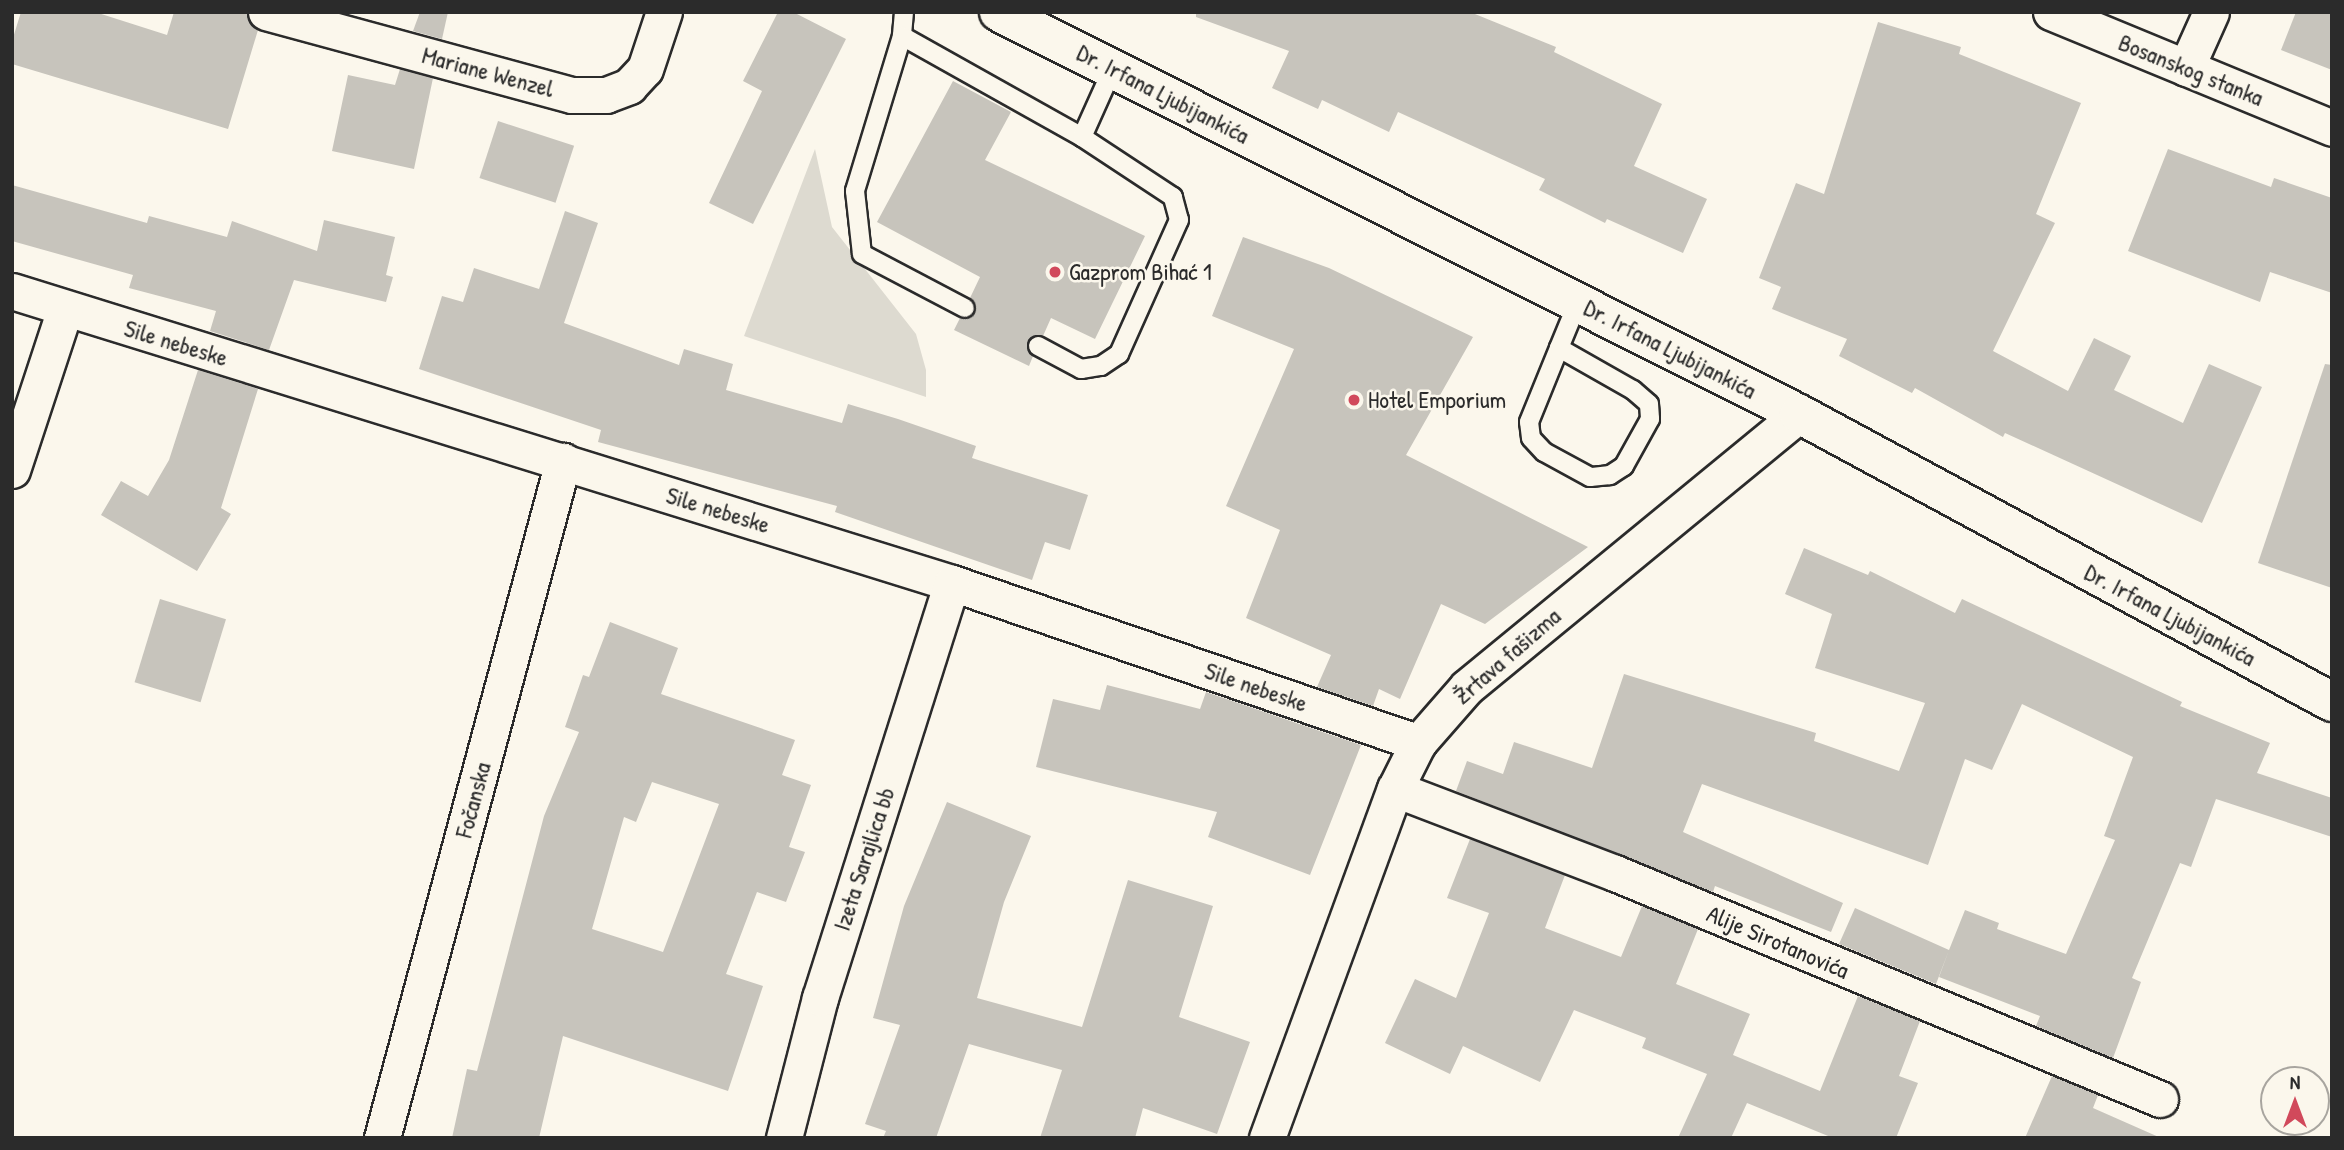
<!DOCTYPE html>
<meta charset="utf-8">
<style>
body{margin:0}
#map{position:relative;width:2344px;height:1150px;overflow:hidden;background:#fbf7ec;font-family:"Patrick Hand",sans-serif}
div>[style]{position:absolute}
.green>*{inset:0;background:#dddad0}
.building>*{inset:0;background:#c7c4bc;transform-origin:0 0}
.roads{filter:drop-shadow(2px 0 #2b2b2b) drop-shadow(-2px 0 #2b2b2b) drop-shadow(0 2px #2b2b2b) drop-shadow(0 -2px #2b2b2b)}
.lane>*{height:18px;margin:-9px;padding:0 9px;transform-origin:9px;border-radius:9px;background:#fbf7ec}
.street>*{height:35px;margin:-17.5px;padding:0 17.5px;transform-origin:17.5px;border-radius:17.5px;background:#fbf7ec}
.secondary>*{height:38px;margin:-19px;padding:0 19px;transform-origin:19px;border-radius:19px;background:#fbf7ec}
.dots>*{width:19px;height:19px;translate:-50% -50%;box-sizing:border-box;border:4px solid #fbf7ec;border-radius:50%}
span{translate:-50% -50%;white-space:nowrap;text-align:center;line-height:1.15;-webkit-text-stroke:5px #fbf7ec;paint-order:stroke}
.street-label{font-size:24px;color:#2b2b2b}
.poi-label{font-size:24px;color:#2b2b2b}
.left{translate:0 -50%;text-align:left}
.frame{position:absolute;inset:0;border:14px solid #2b2b2b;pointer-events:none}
.north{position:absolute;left:2260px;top:1066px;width:70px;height:70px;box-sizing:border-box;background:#fbf7ec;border:2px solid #a8a59f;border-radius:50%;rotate:0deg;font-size:19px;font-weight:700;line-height:28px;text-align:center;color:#2b2b2b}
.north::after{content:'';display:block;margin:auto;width:24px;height:32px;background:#d1495b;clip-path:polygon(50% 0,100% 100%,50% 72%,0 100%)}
</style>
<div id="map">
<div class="green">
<i style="clip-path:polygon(815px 149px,832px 227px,916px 334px,926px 370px,926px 397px,744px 336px)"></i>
</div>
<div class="building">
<i style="clip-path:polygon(21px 12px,95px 12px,167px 35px,174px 12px,246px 12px,258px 30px,228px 129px,12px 64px,12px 41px)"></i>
<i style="clip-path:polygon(420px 12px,448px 12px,442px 39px,413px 31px)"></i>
<i style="clip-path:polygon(778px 12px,793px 12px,846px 39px,753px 224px,709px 203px,762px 91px,743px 81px)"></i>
<i style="clip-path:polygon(1196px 12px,1470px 12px,1556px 47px,1554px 52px,1662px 104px,1634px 166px,1707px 199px,1683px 253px,1607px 219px,1605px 223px,1539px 190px,1545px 179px,1398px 112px,1389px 132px,1322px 100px,1318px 109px,1272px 88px,1289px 51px,1196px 17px)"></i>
<i style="clip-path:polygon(2296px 12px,2332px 12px,2332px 70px,2281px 50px)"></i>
<i style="clip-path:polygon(1878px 22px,1961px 47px,1959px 54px,2081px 103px,2036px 214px,2055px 223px,1993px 351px,2068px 391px,2094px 338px,2131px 356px,2114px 390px,2183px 423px,2209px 364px,2262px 387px,2202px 523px,2005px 433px,2003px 437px,1915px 388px,1912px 393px,1839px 356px,1847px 339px,1772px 309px,1781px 287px,1759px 278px,1796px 183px,1824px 194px)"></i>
<i style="clip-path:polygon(400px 69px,433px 78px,414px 169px,332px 151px,348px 75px,395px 85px)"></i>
<i style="clip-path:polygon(953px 81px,1011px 112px,985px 160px,1145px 236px,1095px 339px,1051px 318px,1043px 336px,1028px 341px,1033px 356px,1029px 366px,954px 330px,960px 318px,975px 313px,970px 298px,980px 277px,877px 222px)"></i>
<i style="left:498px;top:121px;width:80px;height:60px;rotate:18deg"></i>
<i style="clip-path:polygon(2168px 149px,2271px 187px,2274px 178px,2332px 198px,2332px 293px,2270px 272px,2260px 302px,2128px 251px)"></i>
<i style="clip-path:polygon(12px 185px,147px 223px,149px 216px,227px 237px,232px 221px,317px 251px,324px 220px,395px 237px,386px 275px,393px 277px,386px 302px,294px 280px,269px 350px,210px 331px,216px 311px,129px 288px,133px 275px,12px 241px)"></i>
<i style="clip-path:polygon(565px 211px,598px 223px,564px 323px,679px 365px,684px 349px,733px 364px,726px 390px,842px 423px,848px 404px,898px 419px,976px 446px,972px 458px,1088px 495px,1070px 550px,1045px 542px,1032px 580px,835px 512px,837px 506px,598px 442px,601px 430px,419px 369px,442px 296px,463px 302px,474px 268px,539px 289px)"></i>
<i style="clip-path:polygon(1243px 237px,1329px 268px,1473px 337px,1406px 455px,1588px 547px,1485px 624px,1441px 604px,1400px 699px,1379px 689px,1373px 706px,1317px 687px,1331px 655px,1246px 618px,1280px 530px,1226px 506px,1294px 349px,1212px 316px)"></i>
<i style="clip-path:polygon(2325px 364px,2332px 365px,2332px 588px,2258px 563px)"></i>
<i style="clip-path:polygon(198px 370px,258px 389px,221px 508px,231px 514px,197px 571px,101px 515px,121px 481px,148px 496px,169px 460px)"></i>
<i style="clip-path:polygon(1804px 548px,1868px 575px,1870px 571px,1955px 613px,1962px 599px,2182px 702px,2180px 706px,2270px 743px,2257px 773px,2332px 798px,2332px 837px,2216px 799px,2191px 867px,2180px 863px,2132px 978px,2141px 982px,2113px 1058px,2036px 1026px,2040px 1016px,1939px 977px,1949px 950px,1936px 984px,1839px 944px,1855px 908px,1949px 950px,1965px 910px,1999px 923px,1997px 929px,2066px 954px,2115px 840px,2104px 836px,2133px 757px,2022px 704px,1992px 770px,1965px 759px,1928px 865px,1702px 784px,1683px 832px,1843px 903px,1831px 932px,1715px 886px,1713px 892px,1456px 791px,1467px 761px,1503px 774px,1514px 742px,1592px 768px,1624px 674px,1816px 733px,1814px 741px,1899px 771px,1925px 703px,1815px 668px,1832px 614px,1785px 594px)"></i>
<i style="left:160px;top:599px;width:69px;height:87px;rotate:17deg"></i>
<i style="clip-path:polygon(evenodd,610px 622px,678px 648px,661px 694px,795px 740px,782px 775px,811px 785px,789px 847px,805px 852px,786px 902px,757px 892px,726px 974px,763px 986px,728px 1091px,563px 1036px,539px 1138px,452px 1138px,467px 1069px,477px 1071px,544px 816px,579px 732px,565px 727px,583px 675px,589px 677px,610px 622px,652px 782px,719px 804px,663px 952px,592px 929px,624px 817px,636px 822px,652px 782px)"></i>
<i style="clip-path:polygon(1107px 685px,1200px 709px,1206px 692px,1361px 745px,1310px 875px,1208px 837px,1217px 812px,1036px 767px,1053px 699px,1100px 710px)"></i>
<i style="clip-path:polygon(947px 802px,1031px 836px,1004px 902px,977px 998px,1082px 1027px,1128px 880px,1213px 906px,1179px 1017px,1250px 1042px,1217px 1134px,1143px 1108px,1135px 1138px,1040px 1138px,1062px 1070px,969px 1044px,936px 1138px,883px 1138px,886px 1131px,865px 1124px,900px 1025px,873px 1018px,904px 906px)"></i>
<i style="clip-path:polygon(1470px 839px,1565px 875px,1545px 928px,1621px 957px,1642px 906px,1698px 929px,1676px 984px,1750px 1014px,1733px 1055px,1820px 1091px,1858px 996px,1920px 1021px,1899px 1076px,1918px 1083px,1896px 1138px,1833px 1138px,1747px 1103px,1731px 1138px,1678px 1138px,1707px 1074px,1642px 1048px,1646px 1038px,1574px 1010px,1540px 1082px,1463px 1046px,1450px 1074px,1385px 1043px,1415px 979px,1456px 998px,1489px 913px,1447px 898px)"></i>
<i style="clip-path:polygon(2052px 1076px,2098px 1095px,2093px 1108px,2161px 1138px,2025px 1138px)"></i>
</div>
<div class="roads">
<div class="lane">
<i style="left:904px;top:12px;width:24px;rotate:95deg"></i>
<i style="left:902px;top:36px;width:162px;rotate:106.9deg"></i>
<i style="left:855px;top:191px;width:63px;rotate:83.7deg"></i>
<i style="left:862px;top:254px;width:116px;rotate:27.7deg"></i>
<i style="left:902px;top:36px;width:206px;rotate:29.3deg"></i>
<i style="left:1038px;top:346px;width:49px;rotate:28.1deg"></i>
<i style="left:1081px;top:369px;width:20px;rotate:-9deg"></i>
<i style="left:1101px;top:366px;width:22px;rotate:-34deg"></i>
<i style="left:1119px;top:354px;width:147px;rotate:-65.9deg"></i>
<i style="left:1179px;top:220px;width:24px;rotate:-105deg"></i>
<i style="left:1173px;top:197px;width:109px;rotate:-146.6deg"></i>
<i style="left:1082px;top:137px;width:76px;rotate:-65.8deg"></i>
<i style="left:1559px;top:348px;width:85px;rotate:29.6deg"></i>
<i style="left:1633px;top:390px;width:21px;rotate:41deg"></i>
<i style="left:1649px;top:404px;width:15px;rotate:86deg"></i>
<i style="left:1650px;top:419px;width:54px;rotate:119deg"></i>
<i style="left:1624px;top:466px;width:17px;rotate:147deg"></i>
<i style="left:1610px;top:475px;width:20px;rotate:174deg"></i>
<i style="left:1590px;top:477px;width:52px;rotate:-151.5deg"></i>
<i style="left:1544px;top:452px;width:19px;rotate:-133deg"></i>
<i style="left:1531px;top:438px;width:16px;rotate:-97deg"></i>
<i style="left:1529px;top:422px;width:80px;rotate:-67.9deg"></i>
<i style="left:1559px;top:348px;width:50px;rotate:-67.6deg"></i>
</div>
<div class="street">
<i style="left:266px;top:12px;width:317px;rotate:15.2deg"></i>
<i style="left:572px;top:95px;width:34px"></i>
<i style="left:606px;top:95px;width:25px;rotate:-21deg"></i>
<i style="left:629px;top:86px;width:23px;rotate:-47deg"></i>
<i style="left:645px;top:69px;width:60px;rotate:-71.6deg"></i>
<i style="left:2051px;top:12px;width:304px;rotate:22.4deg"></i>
<i style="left:2186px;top:68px;width:61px;rotate:-65.9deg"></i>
<i style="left:12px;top:291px;width:984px;rotate:17.26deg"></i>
<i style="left:952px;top:583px;width:493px;rotate:18.9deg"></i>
<i style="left:12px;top:470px;width:169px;rotate:-71.8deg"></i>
<i style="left:1395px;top:789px;width:235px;rotate:20.9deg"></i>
<i style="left:1615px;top:873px;width:590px;rotate:22.52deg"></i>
<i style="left:382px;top:1138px;width:701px;rotate:-75.03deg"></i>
<i style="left:784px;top:1138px;width:145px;rotate:-75.6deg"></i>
<i style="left:820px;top:998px;width:435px;rotate:-72.4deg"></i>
<i style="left:1267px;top:1138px;width:372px;rotate:-69.9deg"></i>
<i style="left:1395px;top:789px;width:51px;rotate:-63.4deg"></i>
<i style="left:1418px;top:743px;width:74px;rotate:-48.8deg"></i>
<i style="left:1467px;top:687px;width:430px;rotate:-39.4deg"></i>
</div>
<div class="secondary">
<i style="left:999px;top:12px;width:895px;rotate:26.68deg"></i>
<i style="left:1799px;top:414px;width:606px;rotate:28.38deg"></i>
</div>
</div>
<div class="dots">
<i style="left:1055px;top:272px;background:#d1495b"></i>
<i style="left:1354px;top:400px;background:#d1495b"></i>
</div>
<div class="street-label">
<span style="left:2191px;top:70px;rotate:22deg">Bosanskog stanka</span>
<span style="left:488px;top:72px;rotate:15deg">Mariane Wenzel</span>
<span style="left:1163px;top:94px;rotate:27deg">Dr. Irfana Ljubijankića</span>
<span style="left:176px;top:343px;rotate:17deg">Sile nebeske</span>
<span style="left:1670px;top:349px;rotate:27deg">Dr. Irfana Ljubijankića</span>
<span style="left:718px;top:510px;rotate:17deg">Sile nebeske</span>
<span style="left:2170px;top:615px;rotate:28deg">Dr. Irfana Ljubijankića</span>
<span style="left:1507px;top:656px;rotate:-41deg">Žrtava fašizma</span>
<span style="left:1256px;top:687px;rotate:19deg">Sile nebeske</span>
<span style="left:473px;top:800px;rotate:-75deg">Fočanska</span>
<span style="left:864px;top:859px;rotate:-72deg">Izeta Sarajlica bb</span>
<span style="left:1778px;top:942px;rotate:23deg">Alije Sirotanovića</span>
</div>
<div class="poi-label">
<span class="left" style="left:1069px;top:272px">Gazprom Bihać 1</span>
<span class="left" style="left:1368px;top:400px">Hotel Emporium</span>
</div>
<div class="frame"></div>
<div class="north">N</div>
</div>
